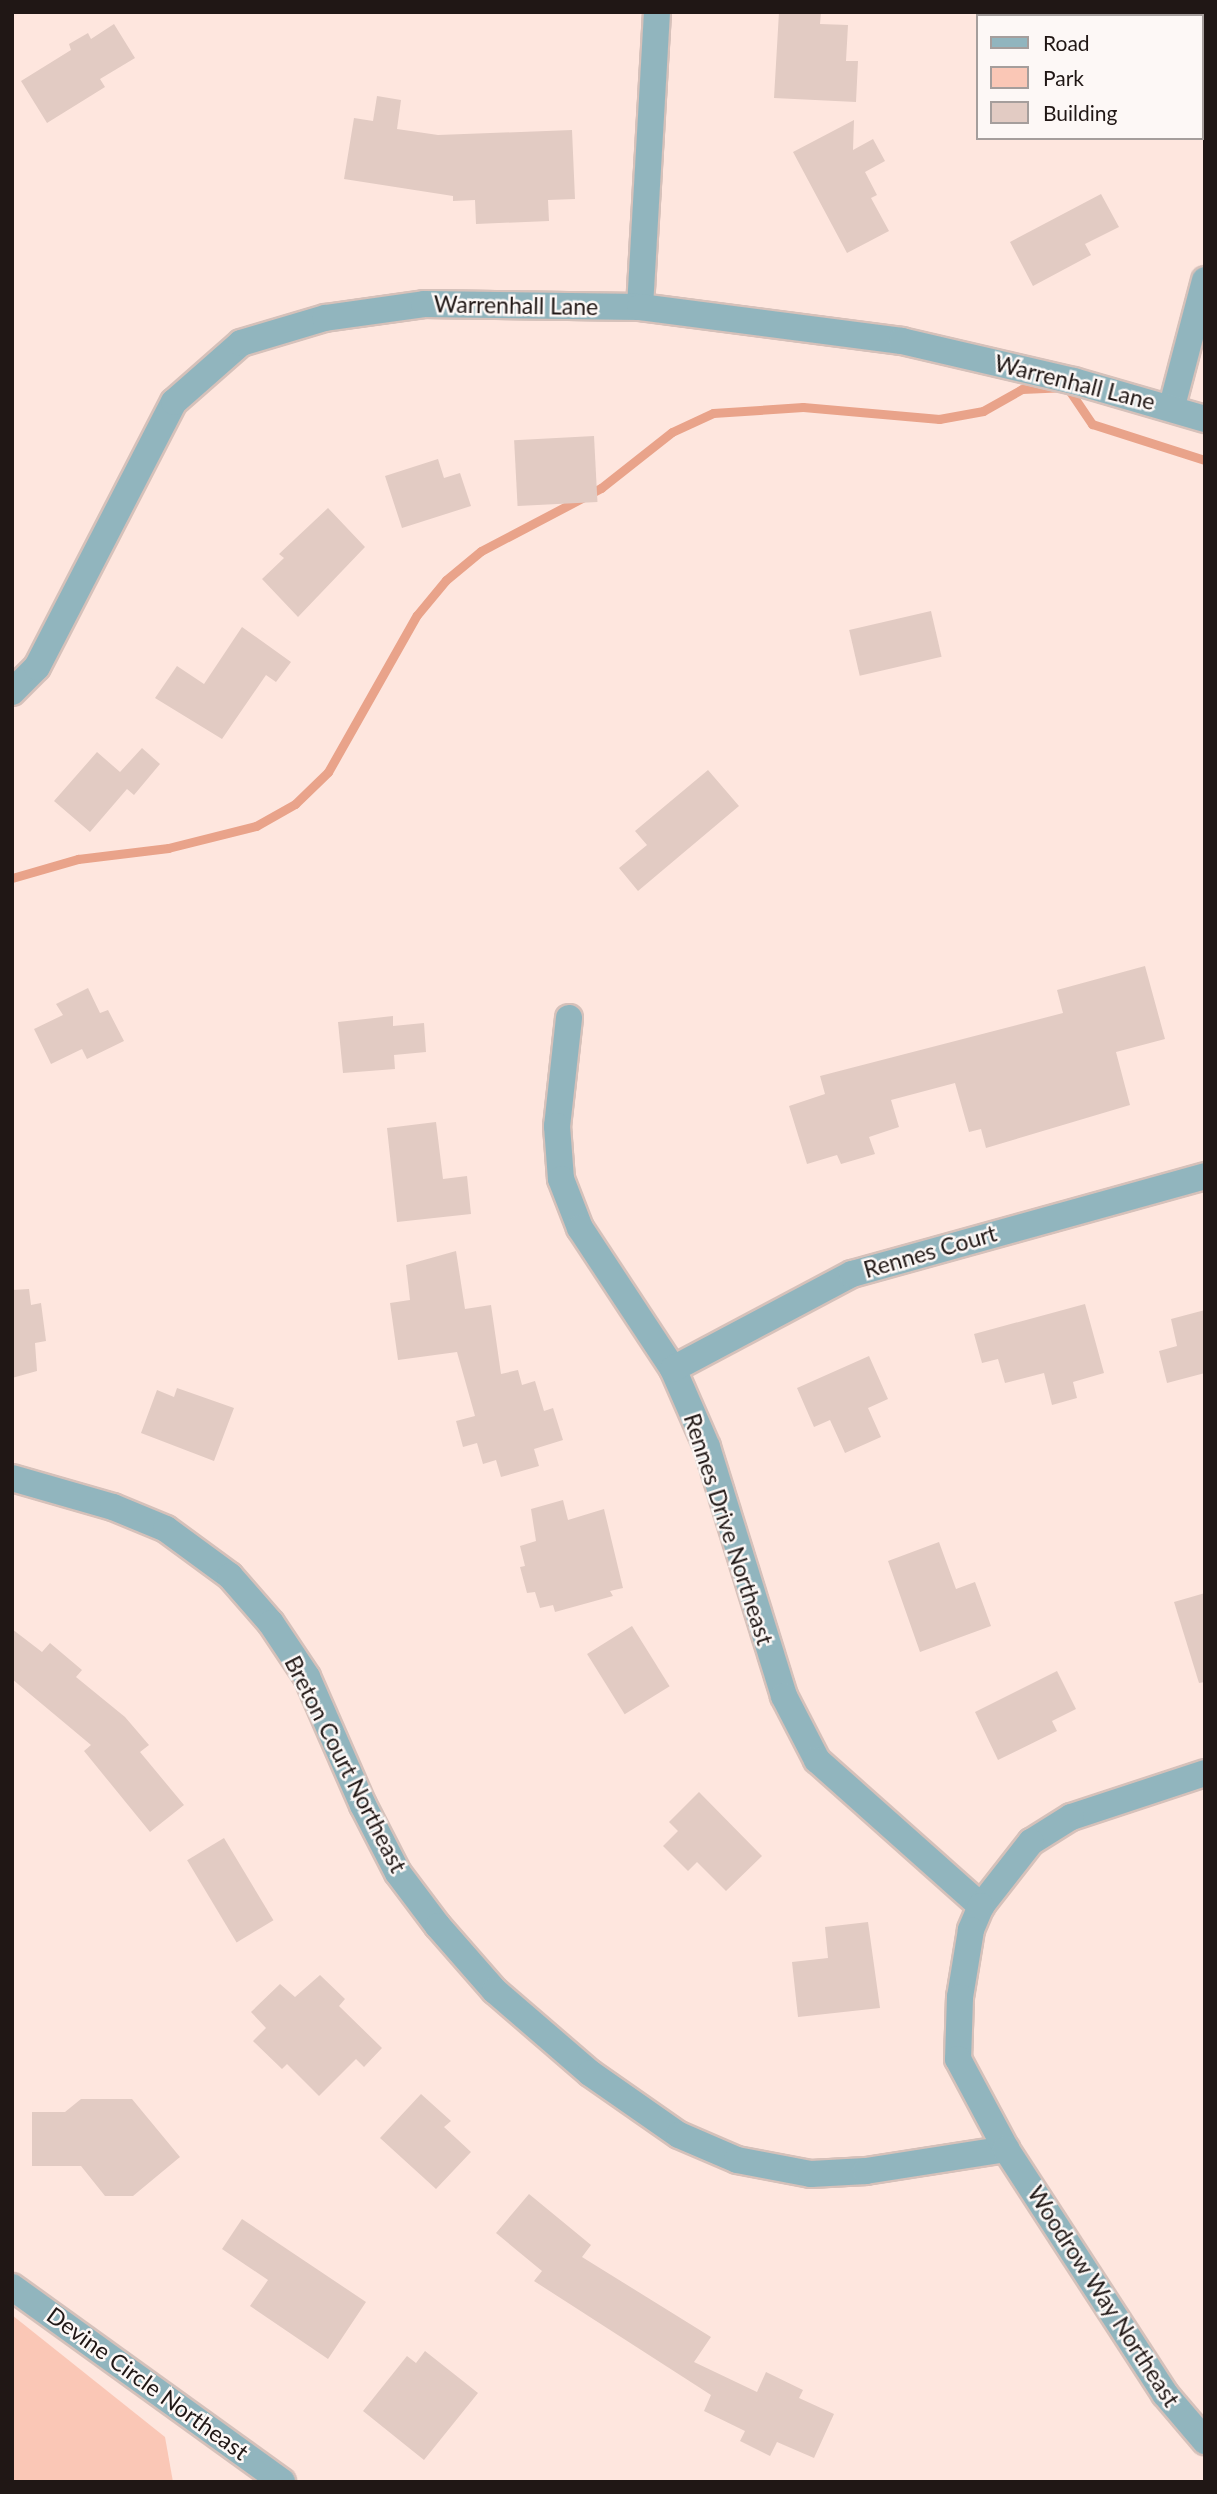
<!DOCTYPE html>
<style>
body{margin:0}
#map{position:relative;width:1217px;height:2494px;overflow:hidden;background:#fee6de;font-family:Lato,sans-serif}
div>[style]{position:absolute}
.green>*{inset:0;background:#fac7b6}
.stream>*{height:9px;margin:-4.5px;padding:0 4.5px;transform-origin:4.5px;border-radius:4.5px;background:#e9a38a}
.building>*{inset:0;background:#e2cbc3;transform-origin:0 0}
.roads{filter:drop-shadow(2px 0 #d6c1ba) drop-shadow(-2px 0 #d6c1ba) drop-shadow(0 2px #d6c1ba) drop-shadow(0 -2px #d6c1ba)}
.street>*{height:26px;margin:-13px;padding:0 13px;transform-origin:13px;border-radius:13px;background:#91b5be}
span{translate:-50% -50%;white-space:nowrap;text-align:center;line-height:1.15;-webkit-text-stroke:5px #fdf8f6;paint-order:stroke}
.street-label{font-size:23px;color:#201715}
.frame{position:absolute;inset:0;border:14px solid #201715;pointer-events:none}
.legend{position:absolute;left:976px;top:14px;width:228px;height:126px;box-sizing:border-box;background:#fdf8f6;border:2px solid #a59e9c;margin:0;padding:9px 12px;list-style:none;font-size:21px;color:#201715}
.legend li{display:flex;align-items:center;gap:14px;height:35px}
.legend b{width:35px;border:2px solid #a59e9c}
</style>
<div id="map">
<div class="green">
<i style="clip-path:polygon(12px 2315px,165px 2437px,173px 2482px,12px 2482px)"></i>
</div>
<div class="stream">
<i style="left:12px;top:878px;width:69px;rotate:-16.1deg"></i>
<i style="left:78px;top:859px;width:91px;rotate:-7deg"></i>
<i style="left:168px;top:848px;width:91px;rotate:-14deg"></i>
<i style="left:256px;top:826px;width:45px;rotate:-29.4deg"></i>
<i style="left:295px;top:804px;width:46px;rotate:-44.1deg"></i>
<i style="left:328px;top:772px;width:180px;rotate:-60.5deg"></i>
<i style="left:417px;top:615px;width:45px;rotate:-50.4deg"></i>
<i style="left:446px;top:580px;width:45px;rotate:-39.6deg"></i>
<i style="left:481px;top:551px;width:136px;rotate:-27.7deg"></i>
<i style="left:601px;top:488px;width:90px;rotate:-38.3deg"></i>
<i style="left:672px;top:432px;width:45px;rotate:-24.9deg"></i>
<i style="left:713px;top:413px;width:90px;rotate:-3.8deg"></i>
<i style="left:803px;top:407px;width:137px;rotate:5deg"></i>
<i style="left:939px;top:419px;width:45px;rotate:-10.3deg"></i>
<i style="left:983px;top:411px;width:45px;rotate:-29.4deg"></i>
<i style="left:1022px;top:389px;width:45px;rotate:-2.5deg"></i>
<i style="left:1067px;top:387px;width:45px;rotate:56deg"></i>
<i style="left:1092px;top:424px;width:119px;rotate:17.7deg"></i>
</div>
<div class="building">
<i style="clip-path:polygon(779px 12px,821px 12px,820px 24px,848px 25px,846px 61px,858px 61px,856px 102px,774px 98px)"></i>
<i style="clip-path:polygon(114px 24px,135px 58px,100px 79px,105px 87px,47px 123px,21px 81px,71px 50px,69px 44px,88px 33px,91px 39px)"></i>
<i style="clip-path:polygon(377px 96px,401px 100px,397px 129px,438px 135px,572px 130px,575px 199px,548px 200px,549px 221px,476px 224px,475px 200px,453px 201px,453px 196px,344px 179px,354px 118px,373px 121px)"></i>
<i style="clip-path:polygon(854px 120px,853px 150px,873px 139px,885px 161px,865px 172px,877px 195px,871px 198px,889px 231px,847px 253px,793px 152px)"></i>
<i style="clip-path:polygon(1101px 194px,1119px 227px,1085px 244px,1091px 255px,1033px 286px,1010px 242px)"></i>
<i style="left:594px;top:436px;width:66px;height:80px;rotate:87deg"></i>
<i style="clip-path:polygon(438px 459px,444px 478px,460px 473px,471px 506px,402px 528px,385px 476px)"></i>
<i style="clip-path:polygon(328px 508px,365px 547px,298px 617px,262px 579px,284px 558px,279px 554px)"></i>
<i style="left:931px;top:611px;width:47px;height:84px;rotate:77deg"></i>
<i style="clip-path:polygon(242px 627px,291px 662px,276px 682px,266px 675px,222px 739px,155px 698px,177px 666px,204px 684px)"></i>
<i style="clip-path:polygon(142px 748px,160px 764px,134px 795px,127px 789px,90px 832px,54px 801px,97px 752px,120px 772px)"></i>
<i style="clip-path:polygon(708px 770px,739px 806px,638px 891px,619px 868px,647px 845px,635px 831px)"></i>
<i style="clip-path:polygon(1145px 966px,1165px 1039px,1116px 1052px,1130px 1105px,986px 1148px,981px 1129px,969px 1132px,955px 1083px,891px 1100px,899px 1127px,869px 1137px,875px 1154px,841px 1164px,837px 1155px,807px 1164px,789px 1106px,825px 1094px,820px 1076px,1063px 1013px,1057px 990px)"></i>
<i style="clip-path:polygon(88px 988px,100px 1013px,108px 1010px,124px 1041px,87px 1059px,82px 1049px,51px 1064px,34px 1029px,63px 1015px,56px 1004px)"></i>
<i style="clip-path:polygon(393px 1016px,393px 1026px,424px 1023px,426px 1052px,394px 1055px,395px 1069px,343px 1073px,338px 1022px)"></i>
<i style="clip-path:polygon(436px 1122px,443px 1179px,467px 1176px,471px 1214px,397px 1222px,387px 1128px)"></i>
<i style="clip-path:polygon(456px 1251px,465px 1309px,491px 1305px,501px 1374px,518px 1370px,522px 1385px,535px 1381px,544px 1411px,553px 1408px,563px 1440px,534px 1449px,539px 1466px,501px 1477px,496px 1460px,483px 1464px,477px 1443px,463px 1447px,456px 1421px,475px 1416px,457px 1352px,398px 1360px,390px 1303px,410px 1300px,406px 1265px)"></i>
<i style="clip-path:polygon(29px 1289px,31px 1305px,41px 1303px,46px 1341px,35px 1343px,37px 1371px,12px 1378px,12px 1290px)"></i>
<i style="clip-path:polygon(1085px 1304px,1104px 1373px,1073px 1382px,1077px 1398px,1052px 1405px,1044px 1373px,1005px 1383px,998px 1359px,982px 1363px,974px 1334px)"></i>
<i style="clip-path:polygon(1205px 1310px,1205px 1373px,1167px 1383px,1159px 1351px,1177px 1346px,1171px 1319px)"></i>
<i style="clip-path:polygon(869px 1356px,888px 1399px,868px 1408px,881px 1437px,845px 1453px,830px 1420px,814px 1427px,797px 1388px)"></i>
<i style="clip-path:polygon(177px 1388px,234px 1408px,214px 1461px,141px 1433px,157px 1390px,174px 1397px)"></i>
<i style="clip-path:polygon(563px 1500px,568px 1520px,604px 1509px,623px 1588px,610px 1591px,613px 1596px,555px 1612px,553px 1605px,540px 1608px,535px 1592px,527px 1593px,520px 1567px,525px 1566px,520px 1546px,536px 1541px,531px 1509px)"></i>
<i style="clip-path:polygon(939px 1542px,956px 1589px,975px 1582px,991px 1626px,920px 1652px,888px 1561px)"></i>
<i style="clip-path:polygon(1205px 1593px,1205px 1682px,1199px 1683px,1174px 1602px)"></i>
<i style="left:632px;top:1626px;width:71px;height:53px;rotate:58deg"></i>
<i style="clip-path:polygon(12px 1629px,42px 1652px,50px 1643px,82px 1670px,76px 1677px,125px 1717px,149px 1745px,140px 1752px,184px 1805px,150px 1832px,84px 1751px,91px 1745px,12px 1679px)"></i>
<i style="clip-path:polygon(1057px 1671px,1076px 1709px,1052px 1721px,1057px 1731px,998px 1760px,975px 1712px)"></i>
<i style="clip-path:polygon(699px 1792px,762px 1856px,726px 1891px,697px 1862px,688px 1871px,663px 1846px,678px 1831px,669px 1822px)"></i>
<i style="left:224px;top:1838px;width:96px;height:43px;rotate:59deg"></i>
<i style="clip-path:polygon(868px 1922px,880px 2008px,798px 2017px,792px 1962px,828px 1958px,825px 1927px)"></i>
<i style="clip-path:polygon(320px 1975px,345px 1999px,339px 2006px,382px 2048px,364px 2067px,356px 2059px,319px 2096px,287px 2064px,282px 2069px,253px 2041px,266px 2028px,251px 2012px,280px 1984px,295px 1997px)"></i>
<i style="clip-path:polygon(421px 2094px,451px 2121px,444px 2127px,471px 2152px,436px 2189px,380px 2138px)"></i>
<i style="clip-path:polygon(81px 2099px,132px 2099px,180px 2157px,133px 2196px,105px 2196px,81px 2166px,32px 2166px,32px 2112px,65px 2112px)"></i>
<i style="clip-path:polygon(529px 2194px,591px 2245px,582px 2257px,711px 2337px,694px 2362px,757px 2392px,766px 2372px,803px 2390px,799px 2398px,834px 2414px,814px 2458px,777px 2442px,770px 2456px,740px 2441px,745px 2431px,704px 2411px,711px 2395px,534px 2281px,542px 2271px,496px 2233px)"></i>
<i style="clip-path:polygon(242px 2219px,366px 2302px,328px 2359px,250px 2306px,268px 2280px,222px 2249px)"></i>
<i style="clip-path:polygon(425px 2351px,478px 2393px,424px 2460px,363px 2411px,407px 2356px,416px 2363px)"></i>
</div>
<div class="roads">
<div class="street">
<i style="left:640px;top:307px;width:295px;rotate:-86.7deg"></i>
<i style="left:1172px;top:406px;width:130px;rotate:-75.3deg"></i>
<i style="left:12px;top:692px;width:35px;rotate:-45deg"></i>
<i style="left:37px;top:667px;width:298px;rotate:-62.7deg"></i>
<i style="left:174px;top:402px;width:89px;rotate:-41.4deg"></i>
<i style="left:241px;top:343px;width:88px;rotate:-16.6deg"></i>
<i style="left:325px;top:318px;width:100px;rotate:-8deg"></i>
<i style="left:424px;top:304px;width:216px;rotate:0.8deg"></i>
<i style="left:640px;top:307px;width:264px;rotate:7.4deg"></i>
<i style="left:902px;top:341px;width:177px;rotate:13.1deg"></i>
<i style="left:1074px;top:381px;width:136px;rotate:16.2deg"></i>
<i style="left:569px;top:1018px;width:109px;rotate:96.3deg"></i>
<i style="left:557px;top:1126px;width:53px;rotate:85.7deg"></i>
<i style="left:561px;top:1179px;width:53px;rotate:68.8deg"></i>
<i style="left:580px;top:1228px;width:169px;rotate:56.6deg"></i>
<i style="left:673px;top:1369px;width:85px;rotate:66.4deg"></i>
<i style="left:707px;top:1447px;width:261px;rotate:72.8deg"></i>
<i style="left:784px;top:1696px;width:72px;rotate:62.7deg"></i>
<i style="left:817px;top:1760px;width:220px;rotate:41.7deg"></i>
<i style="left:673px;top:1369px;width:203px;rotate:-28deg"></i>
<i style="left:852px;top:1274px;width:366px;rotate:-15.5deg"></i>
<i style="left:12px;top:1478px;width:105px;rotate:16deg"></i>
<i style="left:113px;top:1507px;width:57px;rotate:22.5deg"></i>
<i style="left:166px;top:1529px;width:79px;rotate:36.3deg"></i>
<i style="left:230px;top:1576px;width:62px;rotate:48.9deg"></i>
<i style="left:271px;top:1623px;width:65px;rotate:56.3deg"></i>
<i style="left:307px;top:1677px;width:140px;rotate:66.4deg"></i>
<i style="left:363px;top:1805px;width:76px;rotate:62.8deg"></i>
<i style="left:398px;top:1873px;width:66px;rotate:53deg"></i>
<i style="left:438px;top:1926px;width:86px;rotate:48.8deg"></i>
<i style="left:495px;top:1991px;width:125px;rotate:40.8deg"></i>
<i style="left:590px;top:2073px;width:108px;rotate:34.9deg"></i>
<i style="left:679px;top:2135px;width:63px;rotate:23.3deg"></i>
<i style="left:737px;top:2160px;width:75px;rotate:10.7deg"></i>
<i style="left:811px;top:2174px;width:55px;rotate:-3.1deg"></i>
<i style="left:866px;top:2171px;width:142px;rotate:-8.9deg"></i>
<i style="left:1205px;top:1773px;width:141px;rotate:161.8deg"></i>
<i style="left:1071px;top:1817px;width:47px;rotate:148deg"></i>
<i style="left:1031px;top:1842px;width:81px;rotate:128deg"></i>
<i style="left:981px;top:1906px;width:26px;rotate:113deg"></i>
<i style="left:971px;top:1930px;width:68px;rotate:99.3deg"></i>
<i style="left:960px;top:1997px;width:62px;rotate:91.8deg"></i>
<i style="left:958px;top:2059px;width:102px;rotate:61.9deg"></i>
<i style="left:1006px;top:2149px;width:292px;rotate:57deg"></i>
<i style="left:1165px;top:2394px;width:62px;rotate:49.6deg"></i>
<i style="left:12px;top:2287px;width:333px;rotate:35.8deg"></i>
</div>
</div>
<div class="street-label">
<span style="left:516px;top:305px;rotate:1deg">Warrenhall Lane</span>
<span style="left:1075px;top:382px;rotate:14deg">Warrenhall Lane</span>
<span style="left:930px;top:1251px;rotate:-16deg">Rennes Court</span>
<span style="left:729px;top:1529px;rotate:72deg">Rennes Drive Northeast</span>
<span style="left:346px;top:1764px;rotate:63deg">Breton Court Northeast</span>
<span style="left:1104px;top:2296px;rotate:57deg">Woodrow Way Northeast</span>
<span style="left:148px;top:2383px;rotate:36deg">Devine Circle Northeast</span>
</div>
<div class="frame"></div>
<ul class="legend">
<li><b style="height:9px;background:#91b5be"></b>Road</li>
<li><b style="height:19px;background:#fac7b6"></b>Park</li>
<li><b style="height:19px;background:#e2cbc3"></b>Building</li>
</ul>
</div>
